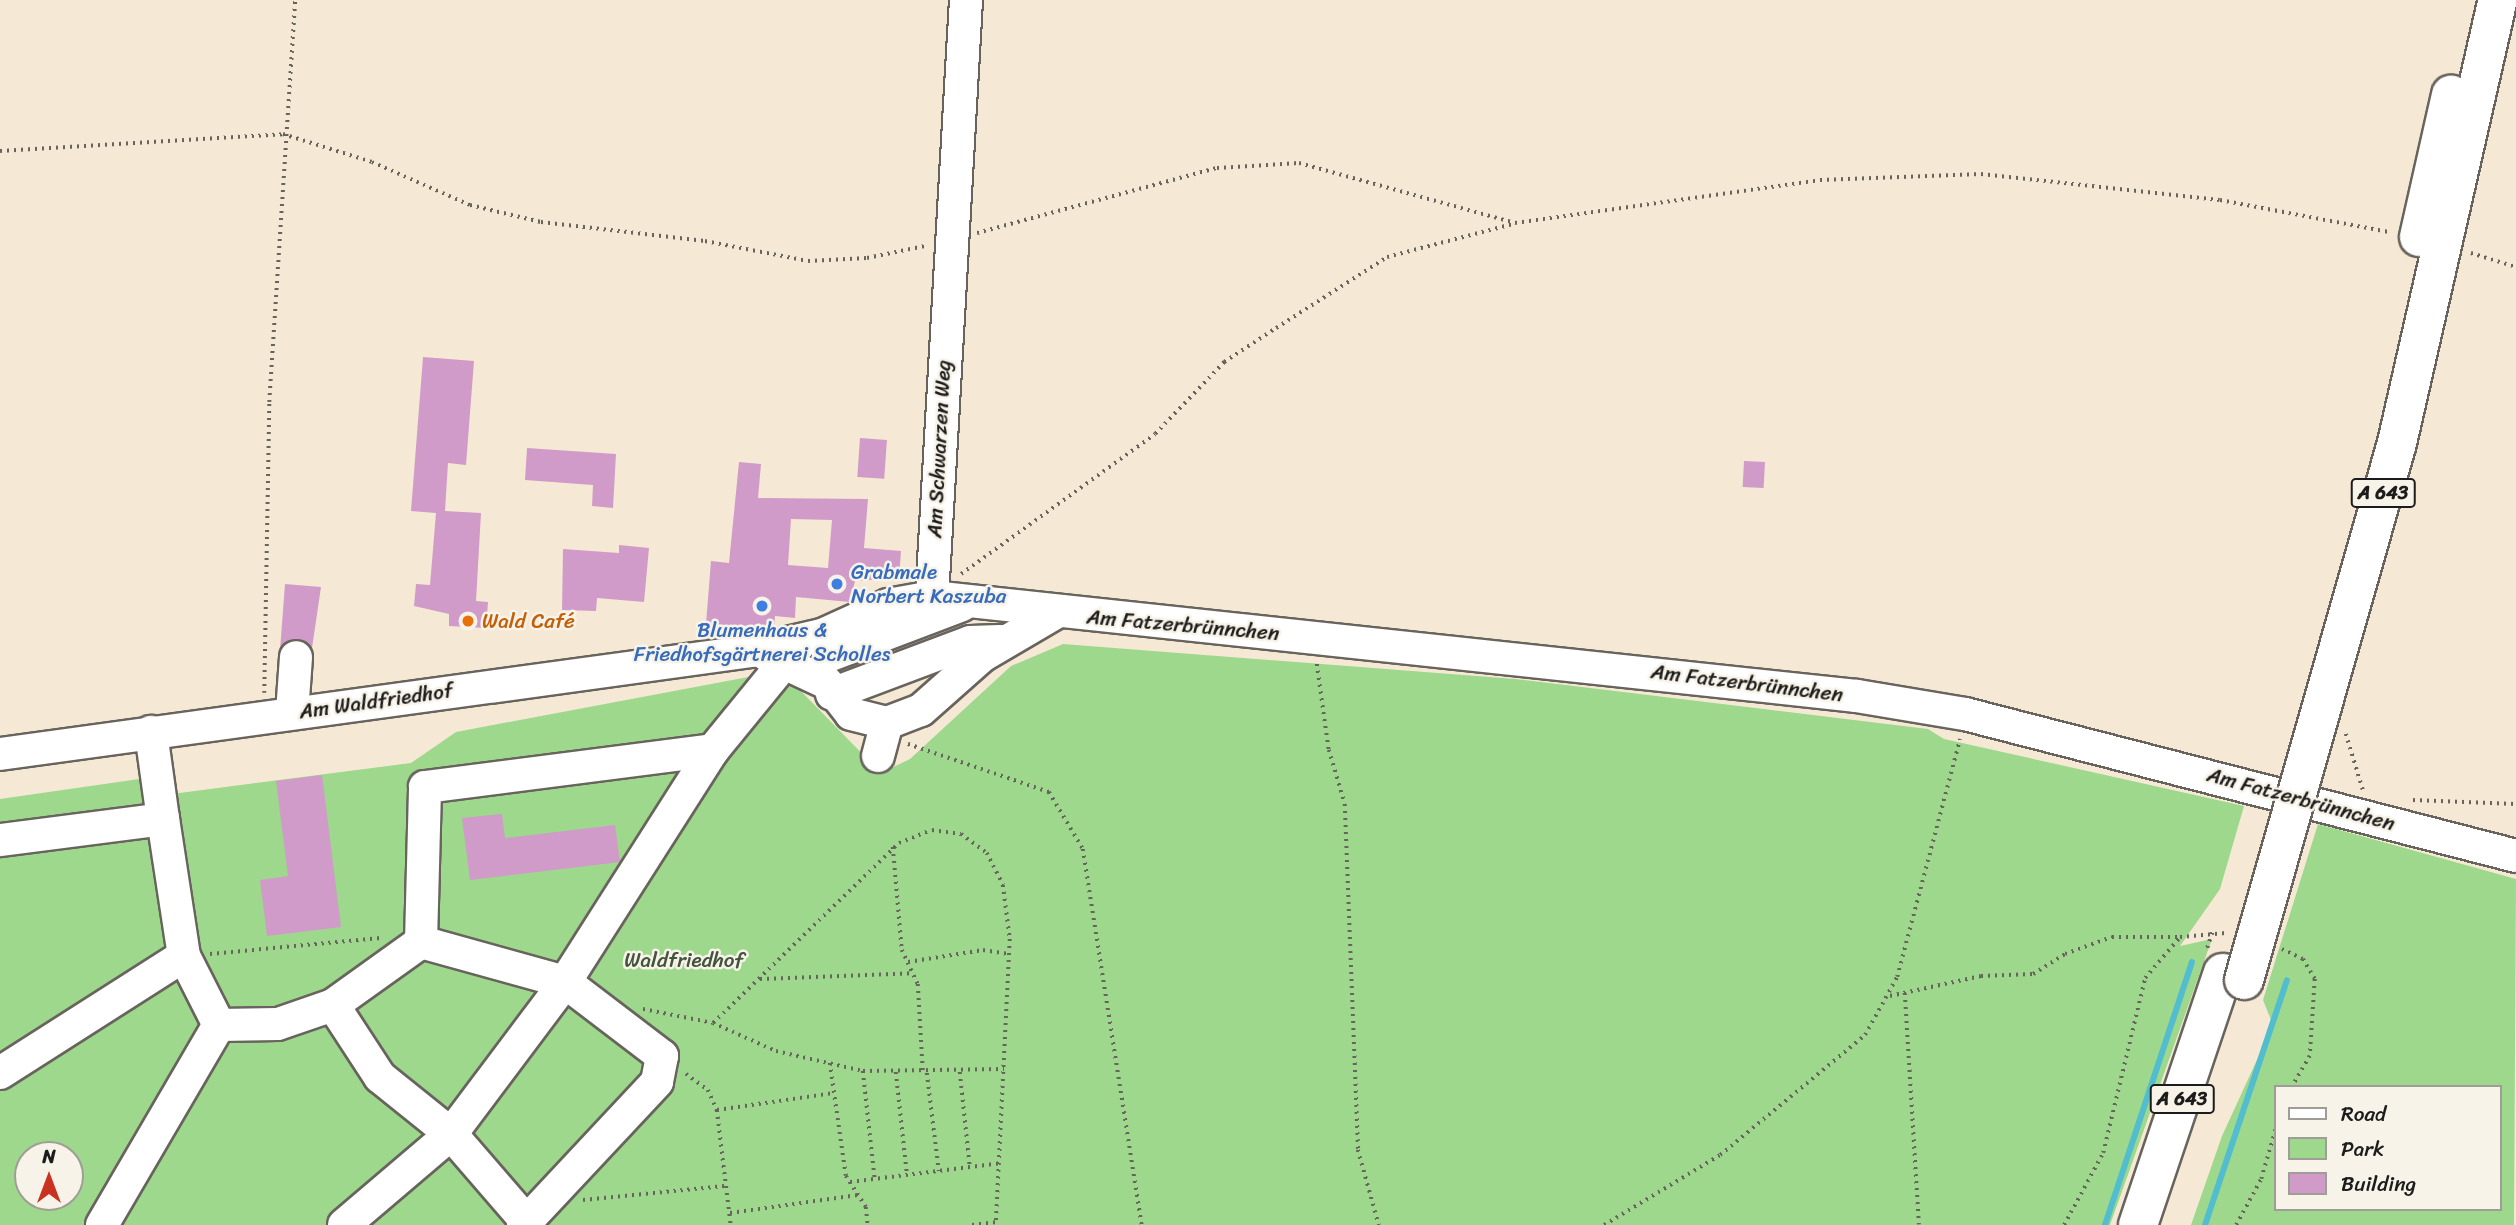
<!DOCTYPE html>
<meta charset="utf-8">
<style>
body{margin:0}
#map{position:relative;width:2516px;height:1225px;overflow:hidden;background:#f5e9d5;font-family:Sriracha,sans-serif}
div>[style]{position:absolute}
.green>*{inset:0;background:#9dd88c}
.stream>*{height:6px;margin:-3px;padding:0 3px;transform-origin:3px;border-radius:3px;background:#52bdce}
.building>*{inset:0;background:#d09bc8;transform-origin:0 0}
.path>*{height:3.5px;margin-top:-1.75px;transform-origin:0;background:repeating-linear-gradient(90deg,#68645d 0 2px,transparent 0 7px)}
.roads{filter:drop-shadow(2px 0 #68645d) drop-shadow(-2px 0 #68645d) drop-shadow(0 2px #68645d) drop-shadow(0 -2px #68645d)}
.minor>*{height:32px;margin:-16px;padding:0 16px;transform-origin:16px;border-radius:16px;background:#fff}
.highway>*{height:38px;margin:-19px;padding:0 19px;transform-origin:19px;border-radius:19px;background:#fff}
.bridges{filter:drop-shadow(2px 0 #68645d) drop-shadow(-2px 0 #68645d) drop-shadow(0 2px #68645d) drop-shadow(0 -2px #68645d)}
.highway-bridge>*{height:38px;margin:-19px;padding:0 19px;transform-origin:19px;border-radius:19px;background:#fff}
.dots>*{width:19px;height:19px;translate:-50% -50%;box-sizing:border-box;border:4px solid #f7f3e8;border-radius:50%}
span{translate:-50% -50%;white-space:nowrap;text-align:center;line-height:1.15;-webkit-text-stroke:5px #f7f3e8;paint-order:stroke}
.shield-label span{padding:2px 5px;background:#f7f3e8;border:2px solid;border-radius:5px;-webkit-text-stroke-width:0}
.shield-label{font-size:19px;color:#1c1c1c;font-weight:700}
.street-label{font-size:21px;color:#1c1c1c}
.shop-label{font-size:21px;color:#366cbe}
.left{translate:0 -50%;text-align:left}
.food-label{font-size:21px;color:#c56008}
.park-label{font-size:21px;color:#43543e}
.legend{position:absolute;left:2274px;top:1085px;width:228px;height:126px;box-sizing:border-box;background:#f7f3e8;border:2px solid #9f9d96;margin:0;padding:9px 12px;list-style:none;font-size:21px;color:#1c1c1c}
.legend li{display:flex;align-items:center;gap:14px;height:35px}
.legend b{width:35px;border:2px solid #9f9d96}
.north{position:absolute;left:14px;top:1141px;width:70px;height:70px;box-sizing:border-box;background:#f7f3e8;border:2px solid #9f9d96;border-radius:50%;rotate:0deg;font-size:19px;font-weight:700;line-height:28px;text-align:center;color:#1c1c1c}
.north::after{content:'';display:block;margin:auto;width:24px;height:32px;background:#c8321e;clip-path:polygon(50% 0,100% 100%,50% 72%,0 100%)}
</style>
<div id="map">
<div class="green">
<i style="clip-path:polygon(evenodd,1063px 644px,1515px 679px,1928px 729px,1944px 739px,2244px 806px,2220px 889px,2180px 946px,2212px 939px,2110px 1225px,0 1225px,0 799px,146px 778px,149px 797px,411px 763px,456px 732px,759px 675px,777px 688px,793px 683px,881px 773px,910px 759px,1011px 666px,1063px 644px,28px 1155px,70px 1155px,70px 1197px,28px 1197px,28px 1155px)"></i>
<i style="clip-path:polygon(evenodd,2318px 824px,2516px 879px,2514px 1225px,2191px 1225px,2222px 1136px,2273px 1025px,2263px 1000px,2318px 824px,2276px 1087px,2500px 1087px,2500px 1209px,2276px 1209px,2276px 1087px)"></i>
</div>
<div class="stream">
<i style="left:2105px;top:1225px;width:277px;rotate:-71.7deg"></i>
<i style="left:2205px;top:1225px;width:258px;rotate:-71.5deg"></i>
</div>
<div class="building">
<i style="clip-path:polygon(423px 357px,474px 361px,466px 465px,448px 463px,445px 511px,481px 513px,476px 601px,488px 602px,486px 628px,449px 626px,449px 614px,414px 606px,416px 584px,430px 585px,436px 513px,411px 511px)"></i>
<i style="left:860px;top:438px;width:27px;height:39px;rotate:4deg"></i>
<i style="clip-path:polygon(527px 448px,616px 454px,613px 508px,592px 506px,593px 485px,525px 480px)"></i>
<i style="left:1744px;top:461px;width:21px;height:26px;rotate:3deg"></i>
<i style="clip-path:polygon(evenodd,739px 462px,761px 464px,758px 498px,868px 499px,864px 548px,901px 551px,899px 578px,855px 581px,850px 602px,796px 597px,795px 618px,775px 616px,774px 627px,706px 624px,711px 561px,729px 563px,739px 462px,791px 519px,832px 520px,828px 568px,788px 565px,791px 519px)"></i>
<i style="clip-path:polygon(619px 545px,649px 548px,644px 602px,597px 598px,596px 611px,562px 610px,563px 549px,619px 553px)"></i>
<i style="clip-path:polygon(285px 584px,321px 587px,312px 648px,297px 639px,280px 650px)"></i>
<i style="clip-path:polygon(322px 775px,341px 927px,267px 936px,260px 880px,288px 876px,276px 781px)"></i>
<i style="clip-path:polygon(502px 814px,505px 838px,615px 825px,620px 862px,470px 880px,462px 818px)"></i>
</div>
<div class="path">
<i style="left:0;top:151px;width:284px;rotate:-3.4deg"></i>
<i style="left:283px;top:134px;width:93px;rotate:17.5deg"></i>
<i style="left:372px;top:162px;width:107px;rotate:23.7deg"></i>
<i style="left:470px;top:205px;width:73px;rotate:13.5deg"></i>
<i style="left:541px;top:222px;width:165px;rotate:6.6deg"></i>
<i style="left:705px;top:241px;width:105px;rotate:11deg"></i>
<i style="left:808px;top:261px;width:59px;rotate:-2.9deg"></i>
<i style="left:867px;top:258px;width:59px;rotate:-11.7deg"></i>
<i style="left:977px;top:233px;width:249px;rotate:-15.2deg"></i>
<i style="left:1217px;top:168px;width:82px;rotate:-3.5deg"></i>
<i style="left:1299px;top:163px;width:224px;rotate:15.5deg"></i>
<i style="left:1515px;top:223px;width:308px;rotate:-8deg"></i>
<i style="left:1820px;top:180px;width:161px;rotate:-2.1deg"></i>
<i style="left:1981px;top:174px;width:240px;rotate:6.2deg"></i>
<i style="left:2220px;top:200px;width:172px;rotate:10.7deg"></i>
<i style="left:2471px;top:253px;width:47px;rotate:17.3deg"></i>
<i style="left:961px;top:574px;width:239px;rotate:-35.8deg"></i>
<i style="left:1155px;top:434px;width:100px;rotate:-46.2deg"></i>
<i style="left:1224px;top:362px;width:62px;rotate:-33.2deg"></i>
<i style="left:1276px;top:328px;width:132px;rotate:-32.6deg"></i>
<i style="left:1387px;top:257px;width:130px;rotate:-14.7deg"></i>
<i style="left:1317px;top:664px;width:87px;rotate:82.1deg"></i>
<i style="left:1329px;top:750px;width:56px;rotate:73.5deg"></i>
<i style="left:1345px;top:804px;width:346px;rotate:87.8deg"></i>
<i style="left:1358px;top:1150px;width:78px;rotate:74.4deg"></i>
<i style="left:264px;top:693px;width:291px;rotate:-89deg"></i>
<i style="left:269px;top:402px;width:403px;rotate:-86.3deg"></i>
<i style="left:2346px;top:734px;width:59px;rotate:73.1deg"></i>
<i style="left:908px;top:744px;width:149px;rotate:18.8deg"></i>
<i style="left:1049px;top:792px;width:66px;rotate:59.2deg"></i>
<i style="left:1083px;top:849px;width:381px;rotate:81.1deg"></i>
<i style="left:2413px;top:800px;width:103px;rotate:2.2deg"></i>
<i style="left:893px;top:847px;width:103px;rotate:85deg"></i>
<i style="left:902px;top:950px;width:38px;rotate:65deg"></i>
<i style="left:918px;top:984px;width:88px;rotate:86.7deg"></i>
<i style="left:2207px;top:948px;width:19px;rotate:-72deg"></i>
<i style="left:2282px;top:949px;width:23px;rotate:25deg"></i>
<i style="left:2303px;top:959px;width:23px;rotate:59deg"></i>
<i style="left:2315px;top:979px;width:77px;rotate:93.7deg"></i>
<i style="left:2310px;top:1056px;width:36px;rotate:120deg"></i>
<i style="left:210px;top:954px;width:171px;rotate:-5.4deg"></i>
<i style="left:908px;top:962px;width:76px;rotate:-9.1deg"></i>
<i style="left:983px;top:950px;width:26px;rotate:9deg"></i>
<i style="left:760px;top:979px;width:153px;rotate:-2.2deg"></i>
<i style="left:1905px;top:993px;width:232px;rotate:86.5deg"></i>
<i style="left:1890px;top:996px;width:93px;rotate:-12.4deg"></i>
<i style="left:1981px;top:976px;width:52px;rotate:-2.2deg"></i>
<i style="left:2033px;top:974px;width:38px;rotate:-32deg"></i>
<i style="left:2065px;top:954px;width:50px;rotate:-19.9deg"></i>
<i style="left:2112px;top:937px;width:66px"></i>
<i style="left:643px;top:1009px;width:71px;rotate:11.3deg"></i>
<i style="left:713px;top:1023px;width:69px;rotate:24deg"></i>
<i style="left:776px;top:1051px;width:89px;rotate:12.9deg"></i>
<i style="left:863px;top:1071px;width:141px;rotate:-0.8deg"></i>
<i style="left:713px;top:1023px;width:259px;rotate:-44.1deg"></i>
<i style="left:899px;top:843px;width:35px;rotate:-22deg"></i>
<i style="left:932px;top:830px;width:29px;rotate:8deg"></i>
<i style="left:961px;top:834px;width:32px;rotate:36deg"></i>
<i style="left:987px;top:853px;width:36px;rotate:63deg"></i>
<i style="left:1003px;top:885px;width:54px;rotate:82.6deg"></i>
<i style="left:1010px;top:939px;width:286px;rotate:92.8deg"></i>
<i style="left:830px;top:1063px;width:114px;rotate:81.9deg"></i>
<i style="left:846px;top:1176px;width:37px;rotate:57deg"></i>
<i style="left:866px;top:1207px;width:18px;rotate:84deg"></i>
<i style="left:863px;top:1071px;width:109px;rotate:83.7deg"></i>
<i style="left:896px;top:1072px;width:103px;rotate:83.8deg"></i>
<i style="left:960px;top:1072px;width:96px;rotate:84deg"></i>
<i style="left:927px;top:1073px;width:99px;rotate:83deg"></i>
<i style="left:686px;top:1074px;width:27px;rotate:36deg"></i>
<i style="left:708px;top:1090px;width:22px;rotate:66deg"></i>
<i style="left:717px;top:1110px;width:116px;rotate:83.1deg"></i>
<i style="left:717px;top:1110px;width:117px;rotate:-8.3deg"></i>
<i style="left:850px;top:1182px;width:153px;rotate:-7.1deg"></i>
<i style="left:583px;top:1200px;width:142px;rotate:-5.7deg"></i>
<i style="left:730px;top:1213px;width:129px;rotate:-8deg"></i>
<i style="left:972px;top:1225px;width:25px;rotate:-7deg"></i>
<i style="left:1604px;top:1225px;width:135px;rotate:-31.1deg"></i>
<i style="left:1720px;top:1155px;width:188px;rotate:-39.6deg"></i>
<i style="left:1865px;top:1035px;width:66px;rotate:-61.1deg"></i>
<i style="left:1897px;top:977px;width:246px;rotate:-75.2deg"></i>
<i style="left:2064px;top:1225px;width:82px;rotate:-61.6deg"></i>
<i style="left:2103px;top:1153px;width:180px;rotate:-76.5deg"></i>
<i style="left:2145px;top:978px;width:54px;rotate:-49.5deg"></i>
<i style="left:2180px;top:937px;width:46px;rotate:-5deg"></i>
<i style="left:2236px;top:1225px;width:52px;rotate:-61.5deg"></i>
<i style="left:2261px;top:1179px;width:54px;rotate:-73.9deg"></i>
</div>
<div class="roads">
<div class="minor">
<i style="left:932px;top:597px;width:598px;rotate:-86.74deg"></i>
<i style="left:767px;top:655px;width:66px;rotate:25deg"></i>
<i style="left:827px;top:683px;width:39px;rotate:52deg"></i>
<i style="left:851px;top:714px;width:37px;rotate:14deg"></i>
<i style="left:887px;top:723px;width:36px;rotate:-21deg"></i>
<i style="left:921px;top:710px;width:81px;rotate:-41.5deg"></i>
<i style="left:982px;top:656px;width:85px;rotate:-30.5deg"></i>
<i style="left:828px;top:656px;width:143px;rotate:-20.8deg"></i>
<i style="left:832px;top:694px;width:147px;rotate:-20.6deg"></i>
<i style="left:970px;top:642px;width:30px;rotate:-2deg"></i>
<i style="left:292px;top:713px;width:56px;rotate:-85.9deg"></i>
<i style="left:0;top:754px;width:759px;rotate:-7.8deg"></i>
<i style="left:752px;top:651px;width:72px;rotate:-12.9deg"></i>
<i style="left:822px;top:635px;width:72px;rotate:-24.4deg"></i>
<i style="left:888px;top:605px;width:45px;rotate:-10.3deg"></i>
<i style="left:932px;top:597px;width:930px;rotate:6.11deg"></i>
<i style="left:1857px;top:696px;width:109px;rotate:9.5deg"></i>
<i style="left:1965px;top:714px;width:569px;rotate:14.45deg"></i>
<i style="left:878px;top:756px;width:34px;rotate:-75deg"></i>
<i style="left:0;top:840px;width:164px;rotate:-7.3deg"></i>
<i style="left:163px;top:819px;width:88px;rotate:-97.9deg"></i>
<i style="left:421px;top:942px;width:149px;rotate:15.5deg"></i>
<i style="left:565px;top:982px;width:122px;rotate:37.3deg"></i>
<i style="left:662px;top:1056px;width:26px;rotate:101deg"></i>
<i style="left:657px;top:1082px;width:196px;rotate:133.1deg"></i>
<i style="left:184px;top:956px;width:77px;rotate:63.1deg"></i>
<i style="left:333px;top:1005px;width:86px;rotate:56.9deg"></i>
<i style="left:380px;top:1077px;width:91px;rotate:38.8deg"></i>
<i style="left:451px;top:1134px;width:115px;rotate:49.2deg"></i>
<i style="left:0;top:1073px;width:218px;rotate:-32.5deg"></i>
<i style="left:184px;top:956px;width:139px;rotate:-98.7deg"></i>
<i style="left:102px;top:1225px;width:232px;rotate:-59.7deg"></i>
<i style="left:219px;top:1025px;width:59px;rotate:-1deg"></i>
<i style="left:278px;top:1024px;width:58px;rotate:-19.1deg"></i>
<i style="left:333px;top:1005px;width:108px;rotate:-35.6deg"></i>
<i style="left:421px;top:942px;width:155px;rotate:-88.5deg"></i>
<i style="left:425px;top:787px;width:290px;rotate:-7.3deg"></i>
<i style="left:713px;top:750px;width:141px;rotate:-50.8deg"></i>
<i style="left:344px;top:1225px;width:140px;rotate:-40.4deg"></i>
<i style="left:451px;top:1134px;width:190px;rotate:-53.1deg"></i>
<i style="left:565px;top:982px;width:275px;rotate:-57.5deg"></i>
</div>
<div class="highway">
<i style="left:2138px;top:1225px;width:266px;rotate:-71.4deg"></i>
</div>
</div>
<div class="bridges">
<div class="highway-bridge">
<i style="left:2419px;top:237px;width:146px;rotate:-77.3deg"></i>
<i style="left:2244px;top:980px;width:558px;rotate:-74.1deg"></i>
<i style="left:2397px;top:443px;width:454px;rotate:-77.2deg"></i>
</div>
</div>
<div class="dots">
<i style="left:837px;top:584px;background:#3f7fe0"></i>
<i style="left:762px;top:606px;background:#3f7fe0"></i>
<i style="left:468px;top:621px;background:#e8710a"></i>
</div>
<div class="shield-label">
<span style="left:2383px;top:493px">A 643</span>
<span style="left:2182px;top:1099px">A 643</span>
</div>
<div class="street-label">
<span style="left:939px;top:449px;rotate:-87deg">Am Schwarzen Weg</span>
<span style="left:1183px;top:625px;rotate:5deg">Am Fatzerbrünnchen</span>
<span style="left:1747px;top:683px;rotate:7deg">Am Fatzerbrünnchen</span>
<span style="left:376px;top:701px;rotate:-8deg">Am Waldfriedhof</span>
<span style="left:2301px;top:799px;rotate:15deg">Am Fatzerbrünnchen</span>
</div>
<div class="shop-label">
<span class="left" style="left:851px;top:584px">Grabmale<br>Norbert Kaszuba</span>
<span style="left:762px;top:642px">Blumenhaus &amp;<br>Friedhofsgärtnerei Scholles</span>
</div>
<div class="food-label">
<span class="left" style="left:482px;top:621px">Wald Café</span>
</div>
<div class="park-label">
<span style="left:684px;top:960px">Waldfriedhof</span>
</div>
<ul class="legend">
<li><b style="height:9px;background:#fff"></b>Road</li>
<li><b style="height:19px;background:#9dd88c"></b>Park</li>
<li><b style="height:19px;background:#d09bc8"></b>Building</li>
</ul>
<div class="north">N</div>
</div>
